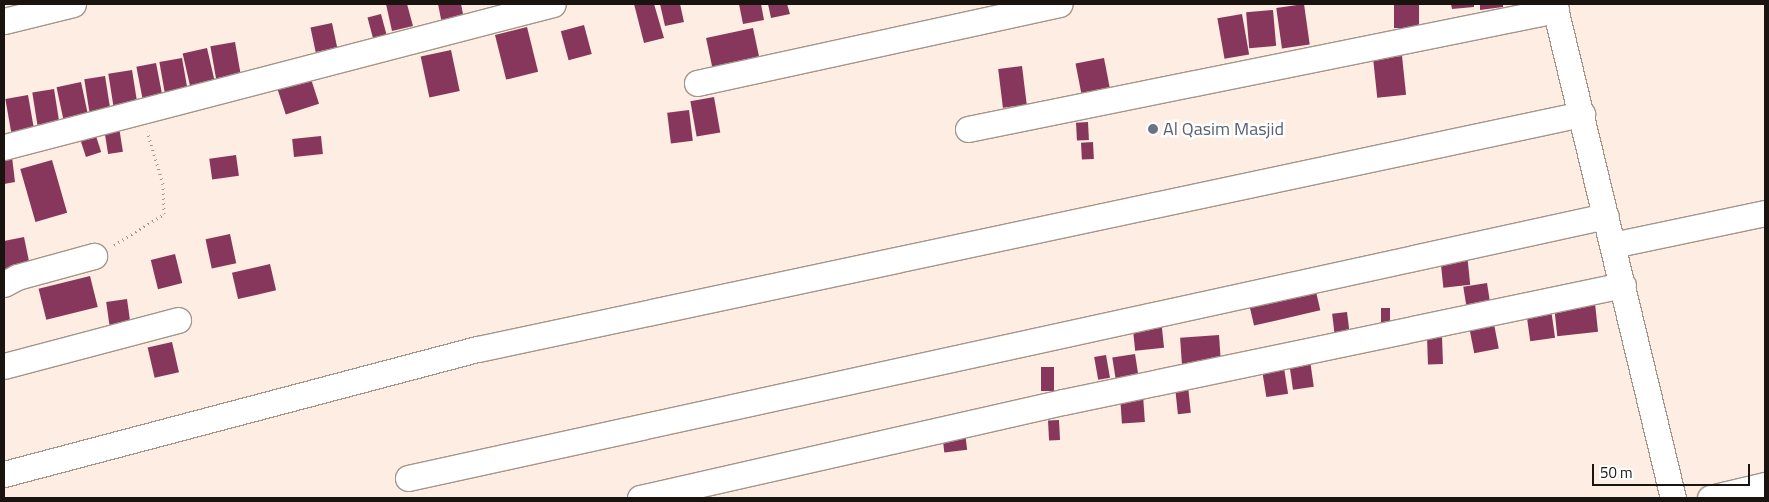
<!DOCTYPE html>
<style>
body{margin:0}
#map{position:relative;width:1769px;height:502px;overflow:hidden;background:#fdede2;font-family:"Titillium Web",sans-serif}
div>[style]{position:absolute}
.building>*{inset:0;background:#88375c;transform-origin:0 0}
.path>*{height:3px;margin-top:-1.5px;transform-origin:0;background:repeating-linear-gradient(90deg,#a1958d 0 1px,transparent 0 5px)}
.roads{filter:drop-shadow(1px 0 #a4958b) drop-shadow(-1px 0 #a4958b) drop-shadow(0 1px #a4958b) drop-shadow(0 -1px #a4958b)}
.street>*{height:25px;margin:-12.5px;padding:0 12.5px;transform-origin:12.5px;border-radius:12.5px;background:#fff}
.dots>*{width:14px;height:14px;translate:-50% -50%;box-sizing:border-box;border:2px solid #fff;border-radius:50%}
span{translate:-50% -50%;white-space:nowrap;text-align:center;line-height:1.15;-webkit-text-stroke:5px #fff;paint-order:stroke}
.worship-label{font-size:18px;color:#5b616d}
.left{translate:0 -50%;text-align:left}
.frame{position:absolute;inset:0;border:5px solid #1a1410;pointer-events:none}
.scale{position:absolute;left:1592px;top:464px;width:158px;height:22px;box-sizing:border-box;border:2px solid #1a1410;border-top:0;padding-left:6px;font-size:15px;line-height:18px;white-space:nowrap;color:#1a1410;-webkit-text-stroke:4px #fff;paint-order:stroke}
</style>
<div id="map">
<div class="building">
<i style="clip-path:polygon(386px 4px,407px 4px,413px 26px,392px 31px)"></i>
<i style="clip-path:polygon(438px 4px,461px 4px,464px 19px,442px 24px)"></i>
<i style="clip-path:polygon(634px 4px,654px 4px,664px 38px,644px 43px)"></i>
<i style="clip-path:polygon(660px 4px,680px 4px,684px 22px,665px 26px)"></i>
<i style="clip-path:polygon(739px 4px,761px 4px,764px 20px,743px 24px)"></i>
<i style="clip-path:polygon(768px 4px,787px 4px,790px 14px,771px 18px)"></i>
<i style="left:1304px;top:4px;width:41px;height:28px;rotate:82deg"></i>
<i style="left:1394px;top:4px;width:25px;height:24px"></i>
<i style="clip-path:polygon(1451px 4px,1474px 4px,1474px 7px,1452px 9px)"></i>
<i style="clip-path:polygon(1480px 4px,1503px 4px,1503px 7px,1480px 10px)"></i>
<i style="left:1273px;top:10px;width:36px;height:27px;rotate:85deg"></i>
<i style="left:381px;top:14px;width:23px;height:14px;rotate:75deg"></i>
<i style="left:1242px;top:14px;width:41px;height:25px;rotate:80deg"></i>
<i style="left:332px;top:23px;width:25px;height:22px;rotate:78deg"></i>
<i style="left:584px;top:25px;width:30px;height:24px;rotate:75deg"></i>
<i style="left:527px;top:27px;width:46px;height:33px;rotate:76deg"></i>
<i style="left:753px;top:28px;width:33px;height:48px;rotate:78deg"></i>
<i style="left:235px;top:42px;width:35px;height:25px;rotate:80deg"></i>
<i style="left:207px;top:48px;width:37px;height:25px;rotate:77deg"></i>
<i style="left:451px;top:50px;width:42px;height:31px;rotate:78deg"></i>
<i style="left:1402px;top:56px;width:39px;height:29px;rotate:84deg"></i>
<i style="left:182px;top:58px;width:35px;height:23px;rotate:80deg"></i>
<i style="left:1104px;top:58px;width:32px;height:29px;rotate:79deg"></i>
<i style="left:156px;top:63px;width:36px;height:20px;rotate:79deg"></i>
<i style="left:1022px;top:66px;width:39px;height:24px;rotate:83deg"></i>
<i style="left:132px;top:70px;width:33px;height:24px;rotate:81deg"></i>
<i style="left:105px;top:76px;width:33px;height:21px;rotate:81deg"></i>
<i style="left:311px;top:79px;width:26px;height:35px;rotate:72deg"></i>
<i style="left:81px;top:82px;width:34px;height:25px;rotate:78deg"></i>
<i style="left:54px;top:89px;width:33px;height:22px;rotate:81deg"></i>
<i style="left:28px;top:95px;width:34px;height:23px;rotate:80deg"></i>
<i style="left:714px;top:97px;width:36px;height:24px;rotate:80deg"></i>
<i style="left:689px;top:110px;width:31px;height:22px;rotate:83deg"></i>
<i style="left:1088px;top:122px;width:18px;height:12px;rotate:87deg"></i>
<i style="left:119px;top:127px;width:25px;height:15px;rotate:81deg"></i>
<i style="left:95px;top:133px;width:20px;height:16px;rotate:72deg"></i>
<i style="left:321px;top:136px;width:18px;height:29px;rotate:84deg"></i>
<i style="left:1093px;top:142px;width:17px;height:12px;rotate:87deg"></i>
<i style="left:236px;top:155px;width:21px;height:27px;rotate:82deg"></i>
<i style="clip-path:polygon(12px 157px,15px 182px,4px 184px,4px 158px)"></i>
<i style="left:52px;top:160px;width:55px;height:33px;rotate:74deg"></i>
<i style="left:230px;top:234px;width:30px;height:25px;rotate:78deg"></i>
<i style="clip-path:polygon(24px 237px,30px 266px,4px 271px,4px 241px)"></i>
<i style="left:175px;top:254px;width:30px;height:25px;rotate:76deg"></i>
<i style="left:1467px;top:254px;width:31px;height:27px;rotate:84deg"></i>
<i style="left:270px;top:264px;width:27px;height:39px;rotate:77deg"></i>
<i style="left:90px;top:276px;width:32px;height:53px;rotate:76deg"></i>
<i style="left:1314px;top:283px;width:28px;height:68px;rotate:77deg"></i>
<i style="left:1487px;top:283px;width:25px;height:24px;rotate:81deg"></i>
<i style="left:127px;top:299px;width:29px;height:21px;rotate:82deg"></i>
<i style="left:1595px;top:303px;width:29px;height:41px;rotate:84deg"></i>
<i style="left:1381px;top:308px;width:9px;height:21px"></i>
<i style="left:1551px;top:309px;width:29px;height:25px;rotate:82deg"></i>
<i style="left:1347px;top:312px;width:24px;height:15px;rotate:83deg"></i>
<i style="left:1161px;top:319px;width:29px;height:29px;rotate:84deg"></i>
<i style="left:1494px;top:324px;width:25px;height:25px;rotate:79deg"></i>
<i style="left:1219px;top:335px;width:27px;height:39px;rotate:86deg"></i>
<i style="left:1442px;top:336px;width:28px;height:15px;rotate:88deg"></i>
<i style="left:172px;top:342px;width:31px;height:25px;rotate:77deg"></i>
<i style="left:1135px;top:354px;width:26px;height:23px;rotate:81deg"></i>
<i style="left:1106px;top:355px;width:23px;height:12px;rotate:80deg"></i>
<i style="left:1310px;top:360px;width:27px;height:21px;rotate:82deg"></i>
<i style="left:1041px;top:367px;width:13px;height:24px"></i>
<i style="left:1284px;top:368px;width:26px;height:22px;rotate:81deg"></i>
<i style="left:1188px;top:386px;width:27px;height:13px;rotate:84deg"></i>
<i style="left:1143px;top:395px;width:27px;height:23px;rotate:86deg"></i>
<i style="left:1059px;top:420px;width:20px;height:11px;rotate:87deg"></i>
<i style="left:964px;top:424px;width:26px;height:23px;rotate:83deg"></i>
</div>
<div class="path">
<i style="left:114px;top:245px;width:59px;rotate:-31.8deg"></i>
<i style="left:164px;top:214px;width:30px;rotate:-92deg"></i>
<i style="left:163px;top:184px;width:55px;rotate:-106.8deg"></i>
</div>
<div class="roads">
<div class="street">
<i style="left:1554px;top:4px;width:508px;rotate:76.46deg"></i>
<i style="left:4px;top:21px;width:71px;rotate:-13.8deg"></i>
<i style="left:697px;top:83px;width:371px;rotate:-12.3deg"></i>
<i style="left:968px;top:129px;width:600px;rotate:-11.44deg"></i>
<i style="left:4px;top:147px;width:567px;rotate:-14.6deg"></i>
<i style="left:1613px;top:245px;width:155px;rotate:-11.9deg"></i>
<i style="left:4px;top:284px;width:15px;rotate:-28deg"></i>
<i style="left:17px;top:277px;width:80px;rotate:-15.3deg"></i>
<i style="left:4px;top:366px;width:180px;rotate:-14.8deg"></i>
<i style="left:4px;top:474px;width:490px;rotate:-14.8deg"></i>
<i style="left:478px;top:349px;width:1129px;rotate:-12.02deg"></i>
<i style="left:408px;top:478px;width:1226px;rotate:-12.34deg"></i>
<i style="left:640px;top:498px;width:434px;rotate:-12.8deg"></i>
<i style="left:1063px;top:402px;width:572px;rotate:-11.8deg"></i>
<i style="left:1710px;top:498px;width:57px;rotate:-13.3deg"></i>
</div>
</div>
<div class="dots">
<i style="left:1153px;top:129px;background:#6b7280"></i>
</div>
<div class="worship-label">
<span class="left" style="left:1163px;top:129px">Al Qasim Masjid</span>
</div>
<div class="frame"></div>
<div class="scale">50 m</div>
</div>
